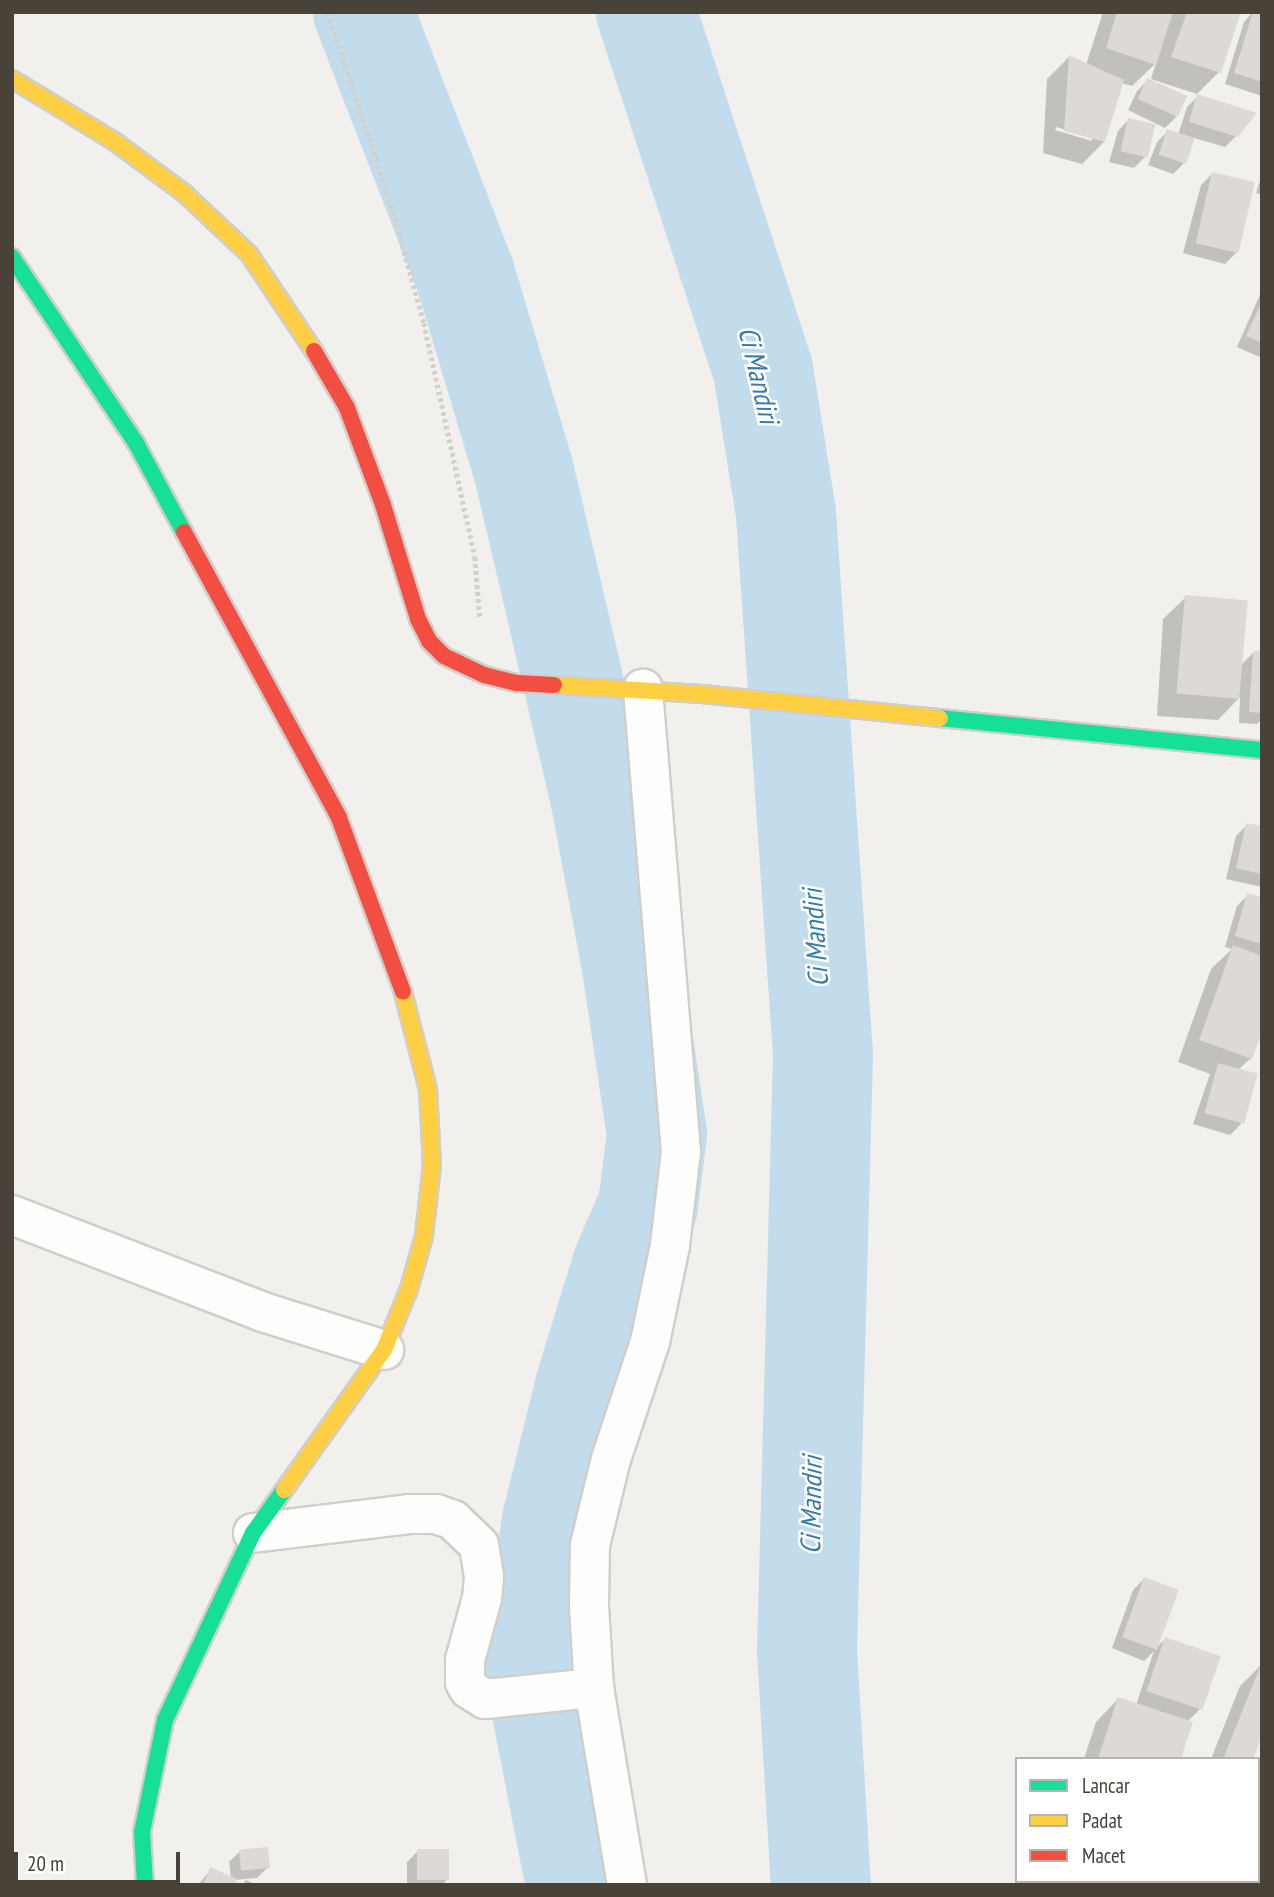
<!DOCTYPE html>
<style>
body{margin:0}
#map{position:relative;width:1274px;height:1897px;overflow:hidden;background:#f2f0ed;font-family:"PT Sans Narrow",sans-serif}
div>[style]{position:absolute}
.shadow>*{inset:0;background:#0003}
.river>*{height:100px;margin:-50px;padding:0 50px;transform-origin:50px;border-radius:50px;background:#c2dcec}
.building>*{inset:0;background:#dcd9d6;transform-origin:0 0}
.path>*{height:4.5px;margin-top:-2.25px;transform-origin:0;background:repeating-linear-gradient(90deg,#d2d0cb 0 3.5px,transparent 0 7px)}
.roads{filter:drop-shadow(2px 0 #d0cecb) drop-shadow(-2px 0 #d0cecb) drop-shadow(0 2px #d0cecb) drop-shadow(0 -2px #d0cecb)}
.street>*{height:38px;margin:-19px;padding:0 19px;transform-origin:19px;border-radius:19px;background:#fdfdfc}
.fast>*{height:16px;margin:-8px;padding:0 8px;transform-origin:8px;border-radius:8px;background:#16e098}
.slow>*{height:16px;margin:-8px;padding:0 8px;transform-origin:8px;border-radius:8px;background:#ffcf43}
.jam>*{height:16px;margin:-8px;padding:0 8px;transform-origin:8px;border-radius:8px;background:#f24e42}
span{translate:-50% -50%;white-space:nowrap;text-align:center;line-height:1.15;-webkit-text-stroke:5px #fff;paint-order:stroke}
.water-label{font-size:28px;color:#387ba4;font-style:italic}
.frame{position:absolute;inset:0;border:14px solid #484239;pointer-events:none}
.legend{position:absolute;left:1015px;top:1757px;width:245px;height:126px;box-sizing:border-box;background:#fff;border:2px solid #b6b3b0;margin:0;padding:9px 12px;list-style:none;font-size:21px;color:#484239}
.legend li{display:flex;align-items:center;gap:14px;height:35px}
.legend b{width:35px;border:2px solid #b6b3b0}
.scale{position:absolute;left:14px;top:1852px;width:166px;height:32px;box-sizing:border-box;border:4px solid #484239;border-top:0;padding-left:9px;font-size:21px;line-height:24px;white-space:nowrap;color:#484239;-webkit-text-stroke:5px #fff;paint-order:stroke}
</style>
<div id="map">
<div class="shadow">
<i style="clip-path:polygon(evenodd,1103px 12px,1239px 12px,1219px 72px,1197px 94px,1151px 79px,1156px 63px,1132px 86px,1121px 83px,1104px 142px,1082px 164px,1043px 153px,1047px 79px,1069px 57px,1086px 65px,1103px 12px,1056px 127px,1092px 137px,1092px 141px,1055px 130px,1056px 127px)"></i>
<i style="clip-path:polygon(1253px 12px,1262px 12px,1262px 96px,1225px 84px,1244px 22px)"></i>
<i style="clip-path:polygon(1148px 80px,1176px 117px,1165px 128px,1128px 110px,1137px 91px)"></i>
<i style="clip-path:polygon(1198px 96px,1236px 136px,1225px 147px,1194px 138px,1184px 163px,1173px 174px,1148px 165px,1157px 142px,1168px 131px,1178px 135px,1187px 107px)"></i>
<i style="clip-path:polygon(1129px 119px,1145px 157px,1134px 168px,1109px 162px,1118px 131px)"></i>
<i style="clip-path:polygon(1212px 174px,1236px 253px,1225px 264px,1183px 253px,1201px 185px)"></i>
<i style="clip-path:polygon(1262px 174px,1262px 195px,1256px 193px)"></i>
<i style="clip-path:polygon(1262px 290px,1262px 358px,1237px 347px)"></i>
<i style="clip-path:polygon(1186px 597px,1242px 664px,1253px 653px,1262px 653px,1262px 719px,1257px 724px,1239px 723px,1240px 697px,1218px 720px,1157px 716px,1163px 619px)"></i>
<i style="clip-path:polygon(1247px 825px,1262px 828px,1262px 887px,1226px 879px,1236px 836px)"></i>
<i style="clip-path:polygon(1248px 895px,1262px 899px,1262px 1027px,1251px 1058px,1238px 1070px,1241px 1124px,1230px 1135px,1193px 1124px,1210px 1074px,1178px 1062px,1211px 969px,1232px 949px,1225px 947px,1237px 906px)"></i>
<i style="clip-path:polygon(1144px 1579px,1155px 1649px,1165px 1639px,1200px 1709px,1187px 1722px,1179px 1759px,1084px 1759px,1096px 1722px,1118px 1699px,1136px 1705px,1154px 1651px,1144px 1661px,1112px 1648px,1133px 1590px)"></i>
<i style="clip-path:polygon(1262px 1664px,1251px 1759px,1211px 1759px,1240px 1686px)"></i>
<i style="clip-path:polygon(240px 1851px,268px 1867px,257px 1878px,235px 1880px,233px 1885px,198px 1885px,211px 1869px,231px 1878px,229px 1862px)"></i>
<i style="clip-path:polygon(418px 1851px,447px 1880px,442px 1885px,407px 1885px,407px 1862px)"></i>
<i style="clip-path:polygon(246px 1880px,256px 1885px,242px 1885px)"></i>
</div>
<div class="river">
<i style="left:363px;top:12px;width:282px;rotate:68.8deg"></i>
<i style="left:465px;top:275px;width:206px;rotate:73.3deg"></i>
<i style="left:524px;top:472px;width:338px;rotate:76.8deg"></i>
<i style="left:601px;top:801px;width:169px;rotate:79.4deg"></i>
<i style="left:632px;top:967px;width:169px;rotate:81.5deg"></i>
<i style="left:657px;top:1134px;width:72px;rotate:97.2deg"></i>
<i style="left:648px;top:1205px;width:66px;rotate:113.1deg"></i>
<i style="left:622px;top:1266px;width:122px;rotate:107.1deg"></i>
<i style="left:586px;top:1383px;width:141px;rotate:103.9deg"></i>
<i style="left:552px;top:1520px;width:142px;rotate:98.1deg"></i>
<i style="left:532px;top:1661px;width:228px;rotate:78.9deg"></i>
<i style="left:646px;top:12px;width:377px;rotate:71.9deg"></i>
<i style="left:763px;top:370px;width:146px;rotate:80.9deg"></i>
<i style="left:786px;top:514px;width:542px;rotate:86.09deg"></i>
<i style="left:823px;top:1055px;width:596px;rotate:91.54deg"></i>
<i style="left:807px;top:1651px;width:234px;rotate:86.6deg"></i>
</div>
<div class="building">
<i style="clip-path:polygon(1117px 12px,1173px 12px,1156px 65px,1106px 48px)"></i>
<i style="clip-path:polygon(1187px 12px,1241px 12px,1221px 73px,1171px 57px)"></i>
<i style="clip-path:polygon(1253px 12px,1262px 12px,1262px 82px,1234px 73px)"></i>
<i style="clip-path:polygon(1069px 55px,1124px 80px,1105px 142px,1064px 131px)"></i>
<i style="left:1147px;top:78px;width:44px;height:23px;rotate:24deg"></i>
<i style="clip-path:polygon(1197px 94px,1257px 113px,1238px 137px,1189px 122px)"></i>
<i style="left:1128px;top:118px;width:28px;height:34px;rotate:13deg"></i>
<i style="left:1167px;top:129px;width:29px;height:27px;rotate:18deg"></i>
<i style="left:1212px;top:172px;width:44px;height:73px;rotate:13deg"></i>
<i style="clip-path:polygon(1262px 301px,1262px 343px,1246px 336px)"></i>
<i style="left:1185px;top:595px;width:63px;height:99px;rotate:5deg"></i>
<i style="clip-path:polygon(1253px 651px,1262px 651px,1262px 713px,1249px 712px)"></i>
<i style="clip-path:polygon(1246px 823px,1262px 826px,1262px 874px,1236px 868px)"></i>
<i style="clip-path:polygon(1247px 893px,1262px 897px,1262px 944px,1235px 936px)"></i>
<i style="clip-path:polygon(1233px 945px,1262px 956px,1262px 1032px,1252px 1059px,1199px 1040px)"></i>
<i style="left:1218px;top:1063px;width:41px;height:52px;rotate:15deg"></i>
<i style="left:1144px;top:1577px;width:37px;height:64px;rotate:20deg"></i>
<i style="left:1165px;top:1637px;width:59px;height:57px;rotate:19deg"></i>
<i style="clip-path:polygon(1262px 1662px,1262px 1737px,1253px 1759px,1223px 1759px)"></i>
<i style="clip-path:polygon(1118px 1697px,1193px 1722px,1181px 1759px,1098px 1759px)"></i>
<i style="left:268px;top:1847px;width:21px;height:29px;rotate:85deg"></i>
<i style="left:417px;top:1849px;width:32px;height:31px"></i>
<i style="clip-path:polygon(210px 1867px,237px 1879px,235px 1885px,203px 1885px)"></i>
</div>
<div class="path">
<i style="left:328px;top:12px;width:209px;rotate:71.9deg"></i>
<i style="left:393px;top:211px;width:116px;rotate:74.5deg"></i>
<i style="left:424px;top:323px;width:239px;rotate:77.7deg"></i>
<i style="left:475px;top:557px;width:61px;rotate:85.3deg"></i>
</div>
<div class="roads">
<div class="street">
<i style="left:12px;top:1215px;width:269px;rotate:21.1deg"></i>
<i style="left:263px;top:1312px;width:127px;rotate:17.4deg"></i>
<i style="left:253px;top:1533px;width:157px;rotate:-6.9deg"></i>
<i style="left:409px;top:1514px;width:27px"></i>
<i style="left:436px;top:1514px;width:18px;rotate:19deg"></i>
<i style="left:453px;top:1520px;width:36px;rotate:44deg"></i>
<i style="left:479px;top:1545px;width:32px;rotate:81deg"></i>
<i style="left:484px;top:1577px;width:21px;rotate:95deg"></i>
<i style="left:482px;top:1598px;width:64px;rotate:105.3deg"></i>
<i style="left:465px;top:1660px;width:22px;rotate:90deg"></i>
<i style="left:465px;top:1682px;width:8px;rotate:60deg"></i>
<i style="left:469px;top:1689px;width:19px;rotate:32deg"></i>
<i style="left:485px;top:1699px;width:110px;rotate:-5.8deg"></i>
<i style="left:627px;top:1885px;width:200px;rotate:-99.5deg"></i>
<i style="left:594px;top:1688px;width:82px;rotate:-93.5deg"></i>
<i style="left:589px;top:1606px;width:61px;rotate:-89.1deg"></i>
<i style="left:590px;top:1545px;width:89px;rotate:-76.3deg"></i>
<i style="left:611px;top:1459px;width:123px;rotate:-71.6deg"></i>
<i style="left:650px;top:1342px;width:99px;rotate:-78.3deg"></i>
<i style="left:670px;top:1245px;width:94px;rotate:-83.3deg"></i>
<i style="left:681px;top:1152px;width:465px;rotate:-94.7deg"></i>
</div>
<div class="fast">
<i style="left:12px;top:257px;width:224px;rotate:56.3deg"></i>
<i style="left:136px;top:443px;width:101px;rotate:61.7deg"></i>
<i style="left:940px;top:718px;width:324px;rotate:5.7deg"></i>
<i style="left:145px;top:1885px;width:53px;rotate:-93.2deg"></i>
<i style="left:142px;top:1832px;width:114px;rotate:-78.4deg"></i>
<i style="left:165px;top:1720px;width:207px;rotate:-64.8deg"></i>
<i style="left:253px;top:1533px;width:53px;rotate:-54.2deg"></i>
</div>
<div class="slow">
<i style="left:12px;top:79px;width:119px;rotate:31.3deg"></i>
<i style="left:114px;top:141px;width:87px;rotate:36.6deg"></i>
<i style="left:184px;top:193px;width:89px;rotate:43.2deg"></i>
<i style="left:249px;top:254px;width:117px;rotate:56.2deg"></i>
<i style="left:554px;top:685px;width:148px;rotate:3.5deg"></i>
<i style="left:702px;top:694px;width:239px;rotate:5.8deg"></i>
<i style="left:284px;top:1490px;width:172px;rotate:-54.5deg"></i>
<i style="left:384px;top:1350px;width:66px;rotate:-67.7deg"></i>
<i style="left:409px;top:1289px;width:55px;rotate:-74.2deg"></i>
<i style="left:424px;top:1236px;width:71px;rotate:-83.6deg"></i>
<i style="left:432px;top:1165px;width:76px;rotate:-93deg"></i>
<i style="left:428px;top:1089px;width:100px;rotate:-104.5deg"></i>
</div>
<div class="jam">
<i style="left:314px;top:351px;width:66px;rotate:59.9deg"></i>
<i style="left:347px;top:408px;width:103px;rotate:69.6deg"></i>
<i style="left:383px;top:505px;width:119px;rotate:72.9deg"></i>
<i style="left:418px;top:619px;width:25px;rotate:63deg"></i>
<i style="left:429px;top:641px;width:21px;rotate:45deg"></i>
<i style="left:444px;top:656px;width:44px;rotate:25.4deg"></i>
<i style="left:484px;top:675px;width:34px;rotate:14deg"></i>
<i style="left:517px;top:683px;width:37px;rotate:3deg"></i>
<i style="left:184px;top:532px;width:325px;rotate:61.5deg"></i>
<i style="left:339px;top:818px;width:185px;rotate:69.8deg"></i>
</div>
</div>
<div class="water-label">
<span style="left:759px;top:375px;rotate:77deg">Ci Mandiri</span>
<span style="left:815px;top:938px;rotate:-94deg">Ci Mandiri</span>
<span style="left:811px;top:1505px;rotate:-89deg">Ci Mandiri</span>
</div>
<div class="frame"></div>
<ul class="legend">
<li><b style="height:9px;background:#16e098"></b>Lancar</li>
<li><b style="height:9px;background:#ffcf43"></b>Padat</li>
<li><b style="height:9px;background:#f24e42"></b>Macet</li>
</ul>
<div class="scale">20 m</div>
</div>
